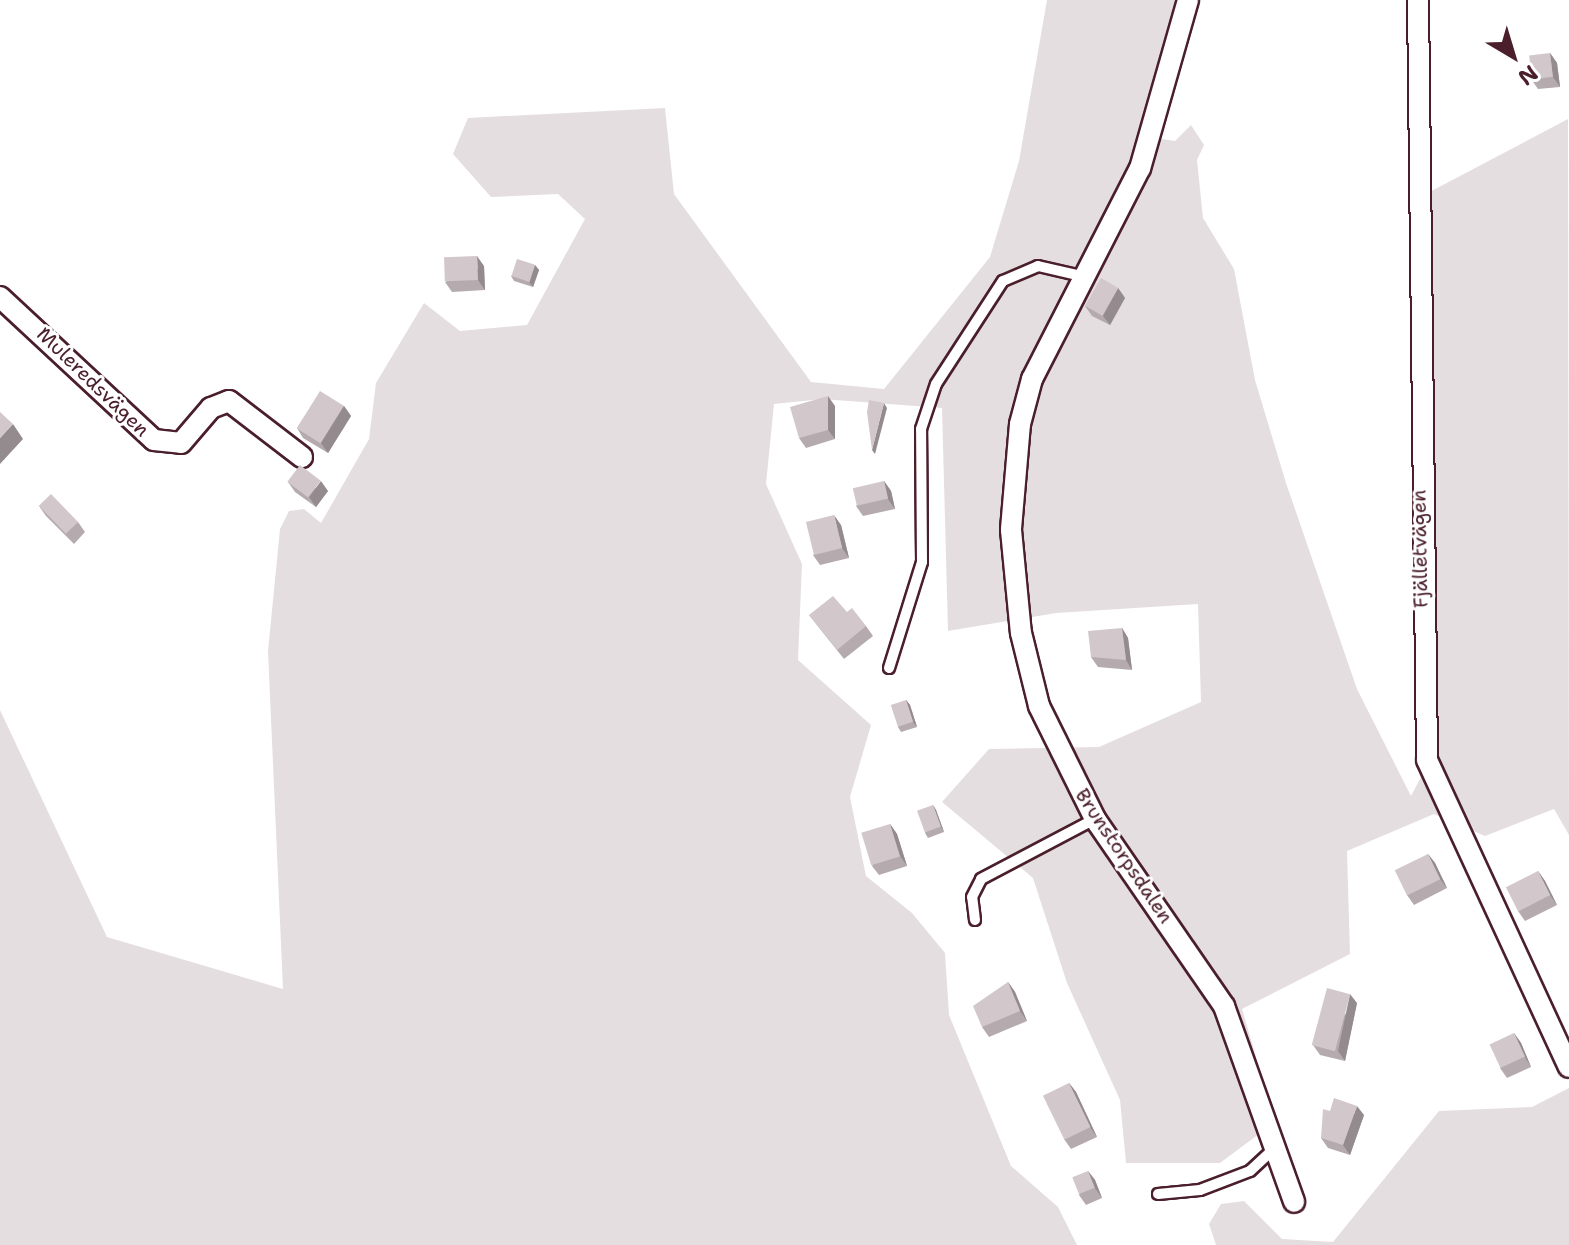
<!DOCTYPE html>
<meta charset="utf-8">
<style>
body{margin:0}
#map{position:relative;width:1569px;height:1245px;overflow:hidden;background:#fff;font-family:"Shantell Sans",sans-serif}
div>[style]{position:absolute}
.green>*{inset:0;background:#e5dee0}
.roads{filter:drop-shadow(2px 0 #4a1f2b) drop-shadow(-2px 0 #4a1f2b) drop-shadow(0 2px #4a1f2b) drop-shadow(0 -2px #4a1f2b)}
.service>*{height:10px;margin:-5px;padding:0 5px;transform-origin:5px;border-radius:5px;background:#fff}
.minor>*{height:20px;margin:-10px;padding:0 10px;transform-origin:10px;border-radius:10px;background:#fff}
.wall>*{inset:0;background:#b5abaf}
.shaded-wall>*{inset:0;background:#938b8e}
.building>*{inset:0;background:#d2c7cb;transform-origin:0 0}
span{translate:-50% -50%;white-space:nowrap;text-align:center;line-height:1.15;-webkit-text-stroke:6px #fff;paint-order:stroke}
.street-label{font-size:20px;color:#4a1f2b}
.north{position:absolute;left:1473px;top:16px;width:80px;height:80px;-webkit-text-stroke:6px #fff;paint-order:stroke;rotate:142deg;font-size:22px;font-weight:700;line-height:32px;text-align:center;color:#4a1f2b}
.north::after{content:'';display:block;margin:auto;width:28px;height:36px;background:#4a1f2b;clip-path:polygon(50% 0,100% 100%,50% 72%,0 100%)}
</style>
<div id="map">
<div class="green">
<i style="clip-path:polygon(1047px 0,1183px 0,1142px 136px,1175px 141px,1191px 125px,1204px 145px,1197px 160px,1203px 218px,1234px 269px,1255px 380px,1286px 483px,1357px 689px,1411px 796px,1438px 745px,1422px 196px,1568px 119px,1569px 835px,1554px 809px,1485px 836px,1434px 814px,1347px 851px,1350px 954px,1242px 1009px,1275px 1122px,1220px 1163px,1126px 1163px,1120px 1100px,1067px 983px,1033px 878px,942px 802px,989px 749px,1099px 747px,1201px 702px,1198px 604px,1056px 613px,948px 631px,942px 408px,822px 399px,774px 404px,766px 484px,802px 564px,798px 660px,871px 725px,850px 797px,866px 876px,912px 913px,945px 953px,949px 1015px,1011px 1166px,1058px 1207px,1077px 1245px,0 1245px,0 710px,107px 937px,283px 989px,268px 651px,280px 529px,289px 511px,304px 509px,321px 523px,369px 439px,376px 383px,424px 303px,460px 331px,527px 325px,585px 219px,558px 194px,491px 197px,453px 154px,468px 118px,665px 108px,674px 194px,811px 382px,884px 389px,990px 257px,1019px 161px)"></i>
<i style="clip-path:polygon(1569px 1088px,1569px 1245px,1216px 1245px,1209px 1224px,1221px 1204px,1244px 1201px,1282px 1239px,1333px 1242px,1439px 1111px,1532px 1107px)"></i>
</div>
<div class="roads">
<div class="service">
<i style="left:889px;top:668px;width:111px;rotate:-72.7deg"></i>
<i style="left:922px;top:562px;width:133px;rotate:-90.4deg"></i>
<i style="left:921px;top:429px;width:47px;rotate:-71.6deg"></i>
<i style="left:936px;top:384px;width:123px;rotate:-57deg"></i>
<i style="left:1003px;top:281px;width:38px;rotate:-23deg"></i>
<i style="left:1038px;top:266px;width:44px;rotate:13.1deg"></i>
<i style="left:975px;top:920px;width:23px;rotate:-97deg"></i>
<i style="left:972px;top:897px;width:20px;rotate:-63deg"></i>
<i style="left:981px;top:879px;width:129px;rotate:-27.8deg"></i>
<i style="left:1158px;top:1194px;width:42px;rotate:-5.4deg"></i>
<i style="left:1200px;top:1190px;width:53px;rotate:-20.8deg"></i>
<i style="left:1250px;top:1171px;width:34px;rotate:-43deg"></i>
</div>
<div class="minor">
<i style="left:1188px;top:0;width:175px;rotate:105.9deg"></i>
<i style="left:1140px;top:168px;width:237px;rotate:117.1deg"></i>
<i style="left:1032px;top:379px;width:47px;rotate:104.9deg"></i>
<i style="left:1020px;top:424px;width:106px;rotate:94.9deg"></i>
<i style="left:1011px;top:530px;width:103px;rotate:84.5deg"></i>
<i style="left:1021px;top:633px;width:75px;rotate:76.1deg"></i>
<i style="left:1039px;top:706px;width:126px;rotate:63.6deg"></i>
<i style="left:1095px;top:819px;width:227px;rotate:55.4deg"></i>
<i style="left:1224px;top:1006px;width:208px;rotate:70.3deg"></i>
<i style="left:1418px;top:0;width:760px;rotate:89.32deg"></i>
<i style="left:1427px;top:760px;width:338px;rotate:65.2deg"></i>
<i style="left:0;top:297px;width:210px;rotate:42.9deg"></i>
<i style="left:154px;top:440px;width:27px;rotate:6deg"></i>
<i style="left:181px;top:443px;width:46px;rotate:-49.4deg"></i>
<i style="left:211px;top:408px;width:19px;rotate:-21deg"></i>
<i style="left:229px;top:401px;width:92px;rotate:37.5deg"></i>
</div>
</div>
<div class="wall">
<i style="clip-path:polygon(1550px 53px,1557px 63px,1560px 87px,1538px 89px,1531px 79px)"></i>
<i style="clip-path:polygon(535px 265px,539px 270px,533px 287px,514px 281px,511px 276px)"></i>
<i style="clip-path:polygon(484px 266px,485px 290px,452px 292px,445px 282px)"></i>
<i style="clip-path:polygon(1118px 288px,1125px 298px,1110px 325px,1092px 316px,1085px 306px)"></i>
<i style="clip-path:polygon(344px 406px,351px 416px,328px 453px,303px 438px,297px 428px)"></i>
<i style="clip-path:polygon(835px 406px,835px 439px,806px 448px,799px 438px)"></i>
<i style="clip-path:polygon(884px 481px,891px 491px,895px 509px,863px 516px,856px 506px)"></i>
<i style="clip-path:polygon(288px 482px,328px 491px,316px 507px,295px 492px)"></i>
<i style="clip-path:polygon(39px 506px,78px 522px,85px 532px,74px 544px,46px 516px)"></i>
<i style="clip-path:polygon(841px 525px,849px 558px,820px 565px,813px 555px)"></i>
<i style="clip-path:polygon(847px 612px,866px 626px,873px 636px,844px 659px,809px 615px)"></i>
<i style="clip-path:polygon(1122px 628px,1128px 638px,1132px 670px,1098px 667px,1091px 657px)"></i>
<i style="clip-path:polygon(906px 700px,910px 705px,917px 727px,901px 732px,898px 727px)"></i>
<i style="clip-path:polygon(933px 805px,936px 810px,944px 832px,928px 838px,925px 833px)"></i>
<i style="clip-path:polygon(890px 824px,897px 834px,907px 866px,879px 875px,872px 866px)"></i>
<i style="clip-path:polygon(1428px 854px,1435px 863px,1447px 888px,1414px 905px,1407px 895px)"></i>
<i style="clip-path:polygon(1538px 871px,1545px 881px,1557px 905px,1525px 921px,1518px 911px)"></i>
<i style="clip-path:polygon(1008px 982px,1015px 992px,1027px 1021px,989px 1037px,982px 1027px)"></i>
<i style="clip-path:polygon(1357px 1003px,1345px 1061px,1320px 1055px,1313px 1045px)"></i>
<i style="clip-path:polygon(1514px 1033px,1521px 1043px,1531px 1067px,1507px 1078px,1500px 1068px)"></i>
<i style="clip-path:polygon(1069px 1083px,1076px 1092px,1097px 1137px,1071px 1149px,1064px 1139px)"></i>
<i style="clip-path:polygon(1330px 1111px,1364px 1115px,1350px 1155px,1328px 1148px,1321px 1138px)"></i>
<i style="clip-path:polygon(1088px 1171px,1095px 1180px,1102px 1198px,1086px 1205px,1079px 1195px)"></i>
</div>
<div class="shaded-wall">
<i style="clip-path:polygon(1550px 53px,1557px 63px,1560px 87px,1553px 77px)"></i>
<i style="clip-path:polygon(477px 256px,484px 266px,485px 290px,478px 280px)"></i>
<i style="clip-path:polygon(535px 265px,539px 270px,533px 287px,529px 282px)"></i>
<i style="clip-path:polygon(1118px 288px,1125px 298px,1110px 325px,1103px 316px)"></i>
<i style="clip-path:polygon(828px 396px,835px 406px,835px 439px,828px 430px)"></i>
<i style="clip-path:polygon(884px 403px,887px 408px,875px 454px,872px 450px)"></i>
<i style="clip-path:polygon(344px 406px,351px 416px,328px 453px,321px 443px)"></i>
<i style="clip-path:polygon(13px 424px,23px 439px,0 464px,0 438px)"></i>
<i style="clip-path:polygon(321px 481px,328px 491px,316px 507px,309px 497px)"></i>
<i style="clip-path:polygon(884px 481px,891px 491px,895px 509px,888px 499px)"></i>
<i style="clip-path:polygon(834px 515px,841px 525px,849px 558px,842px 548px)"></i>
<i style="clip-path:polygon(1122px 628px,1128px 638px,1132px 670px,1126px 660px)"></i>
<i style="clip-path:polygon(906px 700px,910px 705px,917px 727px,913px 722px)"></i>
<i style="clip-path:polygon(933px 805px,936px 810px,944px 832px,941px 827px)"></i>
<i style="clip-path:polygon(890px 824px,897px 834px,907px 866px,900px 856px)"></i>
<i style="clip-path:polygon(1428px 854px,1435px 863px,1447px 888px,1440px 879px)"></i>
<i style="clip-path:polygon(1538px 871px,1545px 881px,1557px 905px,1550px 895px)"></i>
<i style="clip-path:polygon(1008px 982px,1015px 992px,1027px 1021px,1020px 1011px)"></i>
<i style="clip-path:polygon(1350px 994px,1357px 1003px,1345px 1061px,1338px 1051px)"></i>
<i style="clip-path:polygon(1514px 1033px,1521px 1043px,1531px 1067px,1525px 1057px)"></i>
<i style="clip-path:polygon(1069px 1083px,1076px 1092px,1097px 1137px,1090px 1127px)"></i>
<i style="clip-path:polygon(1357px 1106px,1364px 1115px,1350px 1155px,1343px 1145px)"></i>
<i style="clip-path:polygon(1088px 1171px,1095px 1180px,1102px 1198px,1095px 1188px)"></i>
</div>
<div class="building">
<i style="left:1550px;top:53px;width:24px;height:21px;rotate:83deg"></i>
<i style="left:477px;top:256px;width:24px;height:33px;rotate:88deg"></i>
<i style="left:517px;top:259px;width:19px;height:18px;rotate:18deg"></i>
<i style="left:1101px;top:278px;width:20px;height:32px;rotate:30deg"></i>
<i style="left:320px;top:391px;width:28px;height:44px;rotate:32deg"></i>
<i style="clip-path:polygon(828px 396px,828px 430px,799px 438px,790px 407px)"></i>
<i style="clip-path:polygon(869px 400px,884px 403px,872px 450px,867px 412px)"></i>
<i style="clip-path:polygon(0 412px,13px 424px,0 438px)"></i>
<i style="left:300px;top:465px;width:26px;height:21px;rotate:37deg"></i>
<i style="left:884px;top:481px;width:18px;height:32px;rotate:77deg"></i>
<i style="left:51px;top:494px;width:39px;height:17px;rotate:46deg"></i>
<i style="left:834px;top:515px;width:34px;height:29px;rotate:76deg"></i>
<i style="clip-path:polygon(833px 596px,847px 612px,852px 608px,866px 626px,837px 650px,809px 615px)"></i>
<i style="clip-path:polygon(1122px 628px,1126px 660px,1091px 657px,1088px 631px)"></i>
<i style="left:906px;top:700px;width:23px;height:16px;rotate:72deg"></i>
<i style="left:933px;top:805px;width:23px;height:17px;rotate:70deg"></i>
<i style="left:890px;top:824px;width:34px;height:30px;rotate:73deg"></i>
<i style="left:1428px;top:854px;width:28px;height:37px;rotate:64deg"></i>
<i style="left:1538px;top:871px;width:27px;height:36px;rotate:63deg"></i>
<i style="clip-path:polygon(1008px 982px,1020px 1011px,982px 1027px,973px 1006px)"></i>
<i style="left:1327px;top:988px;width:24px;height:59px;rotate:15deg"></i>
<i style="left:1514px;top:1033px;width:26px;height:27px;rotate:65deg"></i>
<i style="left:1069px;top:1083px;width:49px;height:29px;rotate:64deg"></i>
<i style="clip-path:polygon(1334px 1098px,1357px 1106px,1343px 1145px,1321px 1138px,1323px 1109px,1330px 1111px)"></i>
<i style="left:1088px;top:1171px;width:18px;height:17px;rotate:68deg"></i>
</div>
<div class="street-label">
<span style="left:93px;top:382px;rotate:44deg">Muleredsvägen</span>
<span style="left:1420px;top:549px;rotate:-91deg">Fjälletvägen</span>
<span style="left:1124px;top:856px;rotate:56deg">Brunstorpsdalen</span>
</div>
<div class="north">N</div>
</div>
